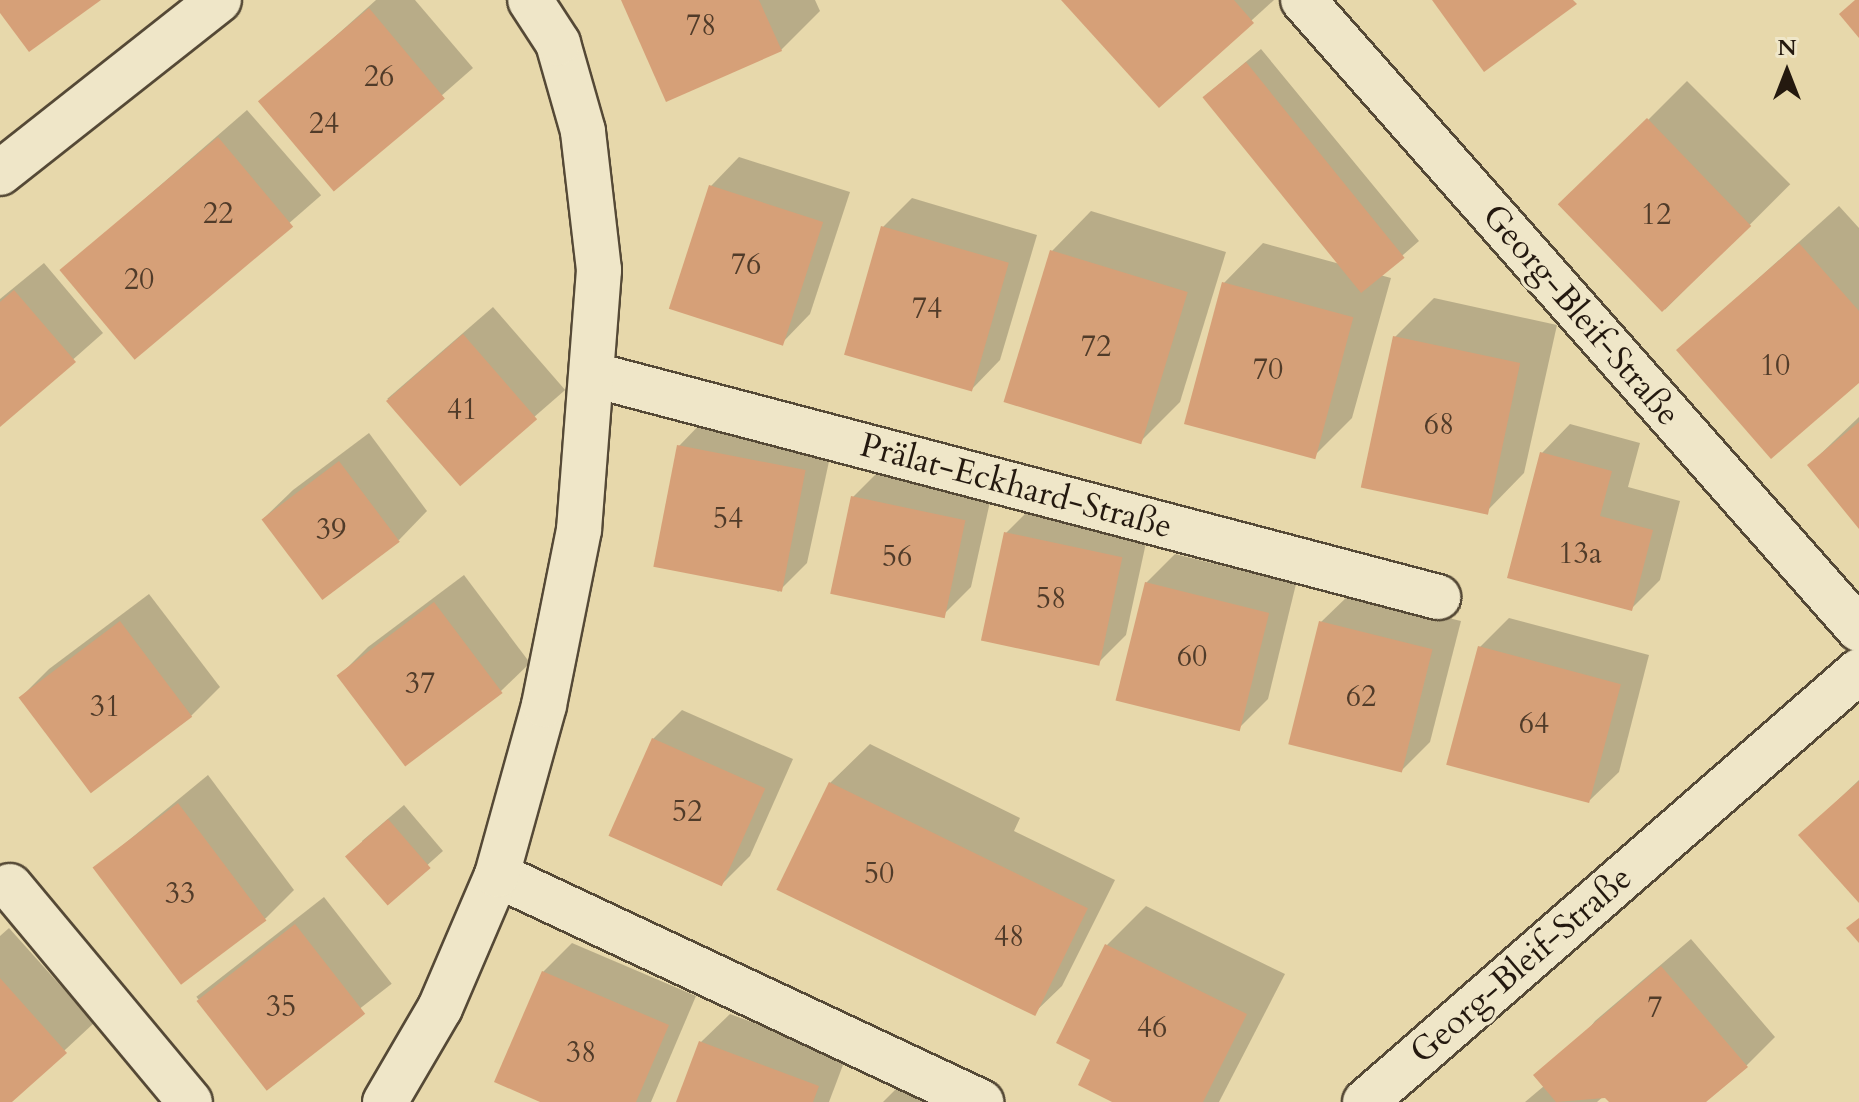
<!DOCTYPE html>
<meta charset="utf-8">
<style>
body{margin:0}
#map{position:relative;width:1859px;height:1102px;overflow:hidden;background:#e7d8ab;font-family:Cardo,serif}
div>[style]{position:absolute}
.shadow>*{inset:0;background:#0003;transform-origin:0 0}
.building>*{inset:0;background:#d6a078;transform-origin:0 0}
.roads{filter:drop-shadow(2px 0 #554936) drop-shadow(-2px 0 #554936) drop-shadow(0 2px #554936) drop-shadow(0 -2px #554936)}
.minor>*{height:44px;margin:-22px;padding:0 22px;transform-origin:22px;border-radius:22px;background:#efe6c8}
span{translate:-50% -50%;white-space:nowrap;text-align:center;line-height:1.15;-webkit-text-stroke:7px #efe6c8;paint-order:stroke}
.number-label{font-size:30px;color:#503b29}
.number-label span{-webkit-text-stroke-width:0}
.street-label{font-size:34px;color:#24190f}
.north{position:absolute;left:1747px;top:32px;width:80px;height:80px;-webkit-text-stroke:6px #efe6c8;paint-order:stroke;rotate:0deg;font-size:22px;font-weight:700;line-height:32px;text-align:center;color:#24190f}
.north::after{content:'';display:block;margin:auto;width:28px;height:36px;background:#24190f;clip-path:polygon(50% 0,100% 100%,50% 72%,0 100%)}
</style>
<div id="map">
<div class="shadow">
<i style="clip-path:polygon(376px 0,415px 0,473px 68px,335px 189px,261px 103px)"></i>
<i style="clip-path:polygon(623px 0,815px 0,820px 11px,781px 50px)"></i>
<i style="clip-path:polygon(1064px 0,1274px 0,1159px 105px)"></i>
<i style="clip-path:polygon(1261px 49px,1419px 241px,1380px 275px,1391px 278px,1352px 418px,1313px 457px,1224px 283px,1263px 243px,1340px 264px,1204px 97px)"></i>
<i style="left:1687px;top:81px;width:146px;height:177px;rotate:45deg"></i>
<i style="left:247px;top:110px;width:113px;height:244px;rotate:49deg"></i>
<i style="clip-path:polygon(739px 157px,850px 192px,810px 314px,782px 343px,711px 186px)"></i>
<i style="clip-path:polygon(912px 198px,1037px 235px,1000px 360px,972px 389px,883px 227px)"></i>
<i style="clip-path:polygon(1839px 206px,1859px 228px,1859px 380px,1679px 350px)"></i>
<i style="clip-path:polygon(1091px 211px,1226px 252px,1180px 402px,1141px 441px,1006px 401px,1052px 251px)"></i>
<i style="clip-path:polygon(44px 263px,103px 333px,0 424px,0 299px)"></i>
<i style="clip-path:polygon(1434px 298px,1557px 325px,1524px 473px,1485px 513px,1395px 337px)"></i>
<i style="left:493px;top:307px;width:110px;height:140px;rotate:49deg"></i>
<i style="clip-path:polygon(707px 417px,833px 443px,807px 563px,778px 592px,679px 446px)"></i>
<i style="clip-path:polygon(1859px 417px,1859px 526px,1809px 465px)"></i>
<i style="clip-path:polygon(1570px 424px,1640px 443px,1628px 487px,1680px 501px,1660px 580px,1631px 609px,1542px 453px)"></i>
<i style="clip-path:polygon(369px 433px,427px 511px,399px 540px,264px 518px,293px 490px)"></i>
<i style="clip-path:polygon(882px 468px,992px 493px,971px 587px,942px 616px,853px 497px)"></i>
<i style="clip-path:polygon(1035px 504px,1149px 529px,1126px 635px,1097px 664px,1006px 533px)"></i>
<i style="clip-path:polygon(1175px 554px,1296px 584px,1268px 699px,1239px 728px,1146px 583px)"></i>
<i style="clip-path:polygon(464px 575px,530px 663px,501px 691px,339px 676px,368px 647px)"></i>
<i style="clip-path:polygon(149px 594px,220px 687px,191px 716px,90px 790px,21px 697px,49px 669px)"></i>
<i style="clip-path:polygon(1350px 594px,1461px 621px,1430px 742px,1402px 770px,1321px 622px)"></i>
<i style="clip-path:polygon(1509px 618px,1649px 655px,1619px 772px,1590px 800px,1480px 647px)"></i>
<i style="clip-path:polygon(682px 710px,793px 759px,750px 856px,722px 884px,653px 739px)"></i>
<i style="clip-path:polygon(870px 744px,1020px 818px,1014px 831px,1115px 880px,1062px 986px,1033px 1014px,830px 783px)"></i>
<i style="clip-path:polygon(208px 775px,294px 890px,266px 918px,182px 981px,95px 868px)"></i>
<i style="clip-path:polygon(1859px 780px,1859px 900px,1801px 835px)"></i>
<i style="clip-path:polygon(404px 805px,443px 851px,386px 902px,362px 841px)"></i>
<i style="left:324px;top:897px;width:110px;height:162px;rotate:52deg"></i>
<i style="clip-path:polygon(1146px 906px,1285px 974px,1219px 1102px,1117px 1102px,1093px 1060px,1107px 945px)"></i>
<i style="clip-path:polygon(9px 928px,94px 1023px,9px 1102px,0 1102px,0 936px)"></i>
<i style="clip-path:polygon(1691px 939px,1775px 1037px,1747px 1065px,1703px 1102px,1611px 1102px,1605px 1095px,1597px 1102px,1525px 1102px,1544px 1086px,1595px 1021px)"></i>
<i style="clip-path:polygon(572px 943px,696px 996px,651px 1102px,545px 1102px,543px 972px)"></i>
<i style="clip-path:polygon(730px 1014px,846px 1057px,829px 1102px,678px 1102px,701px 1042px)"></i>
<i style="clip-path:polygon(899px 1086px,936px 1102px,883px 1102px)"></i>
</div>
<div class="building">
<i style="clip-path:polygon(0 0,101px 0,29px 52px,0 13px)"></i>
<i style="clip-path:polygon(621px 0,759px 0,782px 51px,666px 102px)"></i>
<i style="clip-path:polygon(1061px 0,1234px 0,1254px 23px,1159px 108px)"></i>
<i style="clip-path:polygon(1432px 0,1573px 0,1577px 4px,1484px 72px)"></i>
<i style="clip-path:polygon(1855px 0,1859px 0,1859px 38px,1839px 14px)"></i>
<i style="left:369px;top:8px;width:118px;height:145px;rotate:50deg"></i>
<i style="left:1246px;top:62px;width:252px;height:56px;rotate:51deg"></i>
<i style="left:1647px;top:118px;width:150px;height:124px;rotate:46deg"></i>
<i style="left:218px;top:137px;width:117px;height:207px;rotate:50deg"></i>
<i style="left:709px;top:185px;width:120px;height:130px;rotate:18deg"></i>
<i style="left:881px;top:226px;width:133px;height:134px;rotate:16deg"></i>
<i style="clip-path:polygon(1799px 243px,1859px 311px,1859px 383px,1771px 459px,1676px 350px)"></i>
<i style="left:1050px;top:250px;width:144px;height:159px;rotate:17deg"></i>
<i style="left:1222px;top:282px;width:136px;height:147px;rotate:15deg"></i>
<i style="clip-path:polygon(14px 290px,76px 362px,0 427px,0 302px)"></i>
<i style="left:463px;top:334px;width:113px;height:102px;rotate:49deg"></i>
<i style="left:1393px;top:336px;width:130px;height:155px;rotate:12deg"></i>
<i style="clip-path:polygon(1859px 422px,1859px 529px,1807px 465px)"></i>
<i style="left:677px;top:445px;width:131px;height:124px;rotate:11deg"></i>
<i style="clip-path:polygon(1540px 452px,1612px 471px,1600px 516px,1653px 530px,1632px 611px,1507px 578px)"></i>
<i style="left:339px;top:461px;width:101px;height:97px;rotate:53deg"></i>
<i style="left:851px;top:496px;width:117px;height:100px;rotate:12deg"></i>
<i style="left:1004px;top:532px;width:121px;height:111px;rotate:12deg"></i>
<i style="left:1145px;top:582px;width:128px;height:122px;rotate:14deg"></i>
<i style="left:434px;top:602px;width:114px;height:122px;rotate:53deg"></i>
<i style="left:120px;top:621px;width:120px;height:127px;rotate:53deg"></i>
<i style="left:1319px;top:621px;width:117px;height:127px;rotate:14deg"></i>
<i style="left:1478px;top:646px;width:148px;height:123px;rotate:15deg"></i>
<i style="left:652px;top:738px;width:124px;height:107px;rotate:24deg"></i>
<i style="clip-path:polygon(1859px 781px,1859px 903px,1798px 835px)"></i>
<i style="left:829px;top:782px;width:288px;height:120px;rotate:26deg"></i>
<i style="left:178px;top:803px;width:147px;height:107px;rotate:53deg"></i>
<i style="left:388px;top:819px;width:65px;height:57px;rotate:49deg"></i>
<i style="clip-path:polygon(1859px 918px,1859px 943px,1846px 928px)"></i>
<i style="left:295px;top:924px;width:114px;height:125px;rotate:52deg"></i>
<i style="clip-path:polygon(1105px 944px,1247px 1014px,1203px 1102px,1112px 1102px,1078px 1085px,1090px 1060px,1056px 1043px)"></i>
<i style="clip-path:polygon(1661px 966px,1748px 1067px,1706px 1102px,1609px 1102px,1605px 1098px,1556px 1102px,1533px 1075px)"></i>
<i style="clip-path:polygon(542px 971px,669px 1025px,636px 1102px,540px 1102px,494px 1082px)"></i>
<i style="clip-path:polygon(0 978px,67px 1053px,12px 1102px,0 1102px)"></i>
<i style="clip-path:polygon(699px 1041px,819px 1086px,813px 1102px,676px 1102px)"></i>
</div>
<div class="roads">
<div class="minor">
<i style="left:1303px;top:0;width:840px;rotate:48.53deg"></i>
<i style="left:0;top:173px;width:279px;rotate:-38.3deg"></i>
<i style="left:594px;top:375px;width:873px;rotate:14.74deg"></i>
<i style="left:497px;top:875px;width:535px;rotate:25.13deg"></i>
<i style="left:10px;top:886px;width:281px;rotate:50.2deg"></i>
<i style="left:385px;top:1102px;width:109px;rotate:-59.7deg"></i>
<i style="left:440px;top:1008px;width:145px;rotate:-66.8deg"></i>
<i style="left:497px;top:875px;width:176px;rotate:-74.5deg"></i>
<i style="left:544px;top:705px;width:178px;rotate:-78.7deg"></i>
<i style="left:579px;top:530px;width:261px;rotate:-85.6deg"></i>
<i style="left:599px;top:270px;width:140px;rotate:-96.6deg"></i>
<i style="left:583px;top:131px;width:91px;rotate:-105.9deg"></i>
<i style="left:558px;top:43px;width:51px;rotate:-123.1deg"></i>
<i style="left:1365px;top:1102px;width:656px;rotate:-41.1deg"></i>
</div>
</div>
<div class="number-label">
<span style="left:701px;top:26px">78</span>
<span style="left:379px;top:77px">26</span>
<span style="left:324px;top:124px">24</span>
<span style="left:218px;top:214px">22</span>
<span style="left:1656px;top:215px">12</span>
<span style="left:746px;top:265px">76</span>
<span style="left:139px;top:280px">20</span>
<span style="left:927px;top:309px">74</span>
<span style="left:1096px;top:347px">72</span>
<span style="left:1775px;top:366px">10</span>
<span style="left:1268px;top:370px">70</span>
<span style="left:462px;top:410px">41</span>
<span style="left:1439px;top:425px">68</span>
<span style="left:728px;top:519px">54</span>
<span style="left:331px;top:530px">39</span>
<span style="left:1580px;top:554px">13a</span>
<span style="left:897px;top:557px">56</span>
<span style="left:1051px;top:599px">58</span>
<span style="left:1192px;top:657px">60</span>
<span style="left:420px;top:684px">37</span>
<span style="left:1361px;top:697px">62</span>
<span style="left:105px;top:707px">31</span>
<span style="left:1534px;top:724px">64</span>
<span style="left:687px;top:812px">52</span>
<span style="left:879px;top:874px">50</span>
<span style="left:180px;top:894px">33</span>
<span style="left:1009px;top:937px">48</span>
<span style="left:281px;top:1007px">35</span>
<span style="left:1655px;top:1008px">7</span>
<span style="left:1152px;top:1028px">46</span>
<span style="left:581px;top:1053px">38</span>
</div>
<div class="street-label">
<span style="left:1581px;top:315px;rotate:49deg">Georg-Bleif-Straße</span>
<span style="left:1016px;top:486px;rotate:15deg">Prälat-Eckhard-Straße</span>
<span style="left:1521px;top:965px;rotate:-41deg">Georg-Bleif-Straße</span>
</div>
<div class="north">N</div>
</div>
